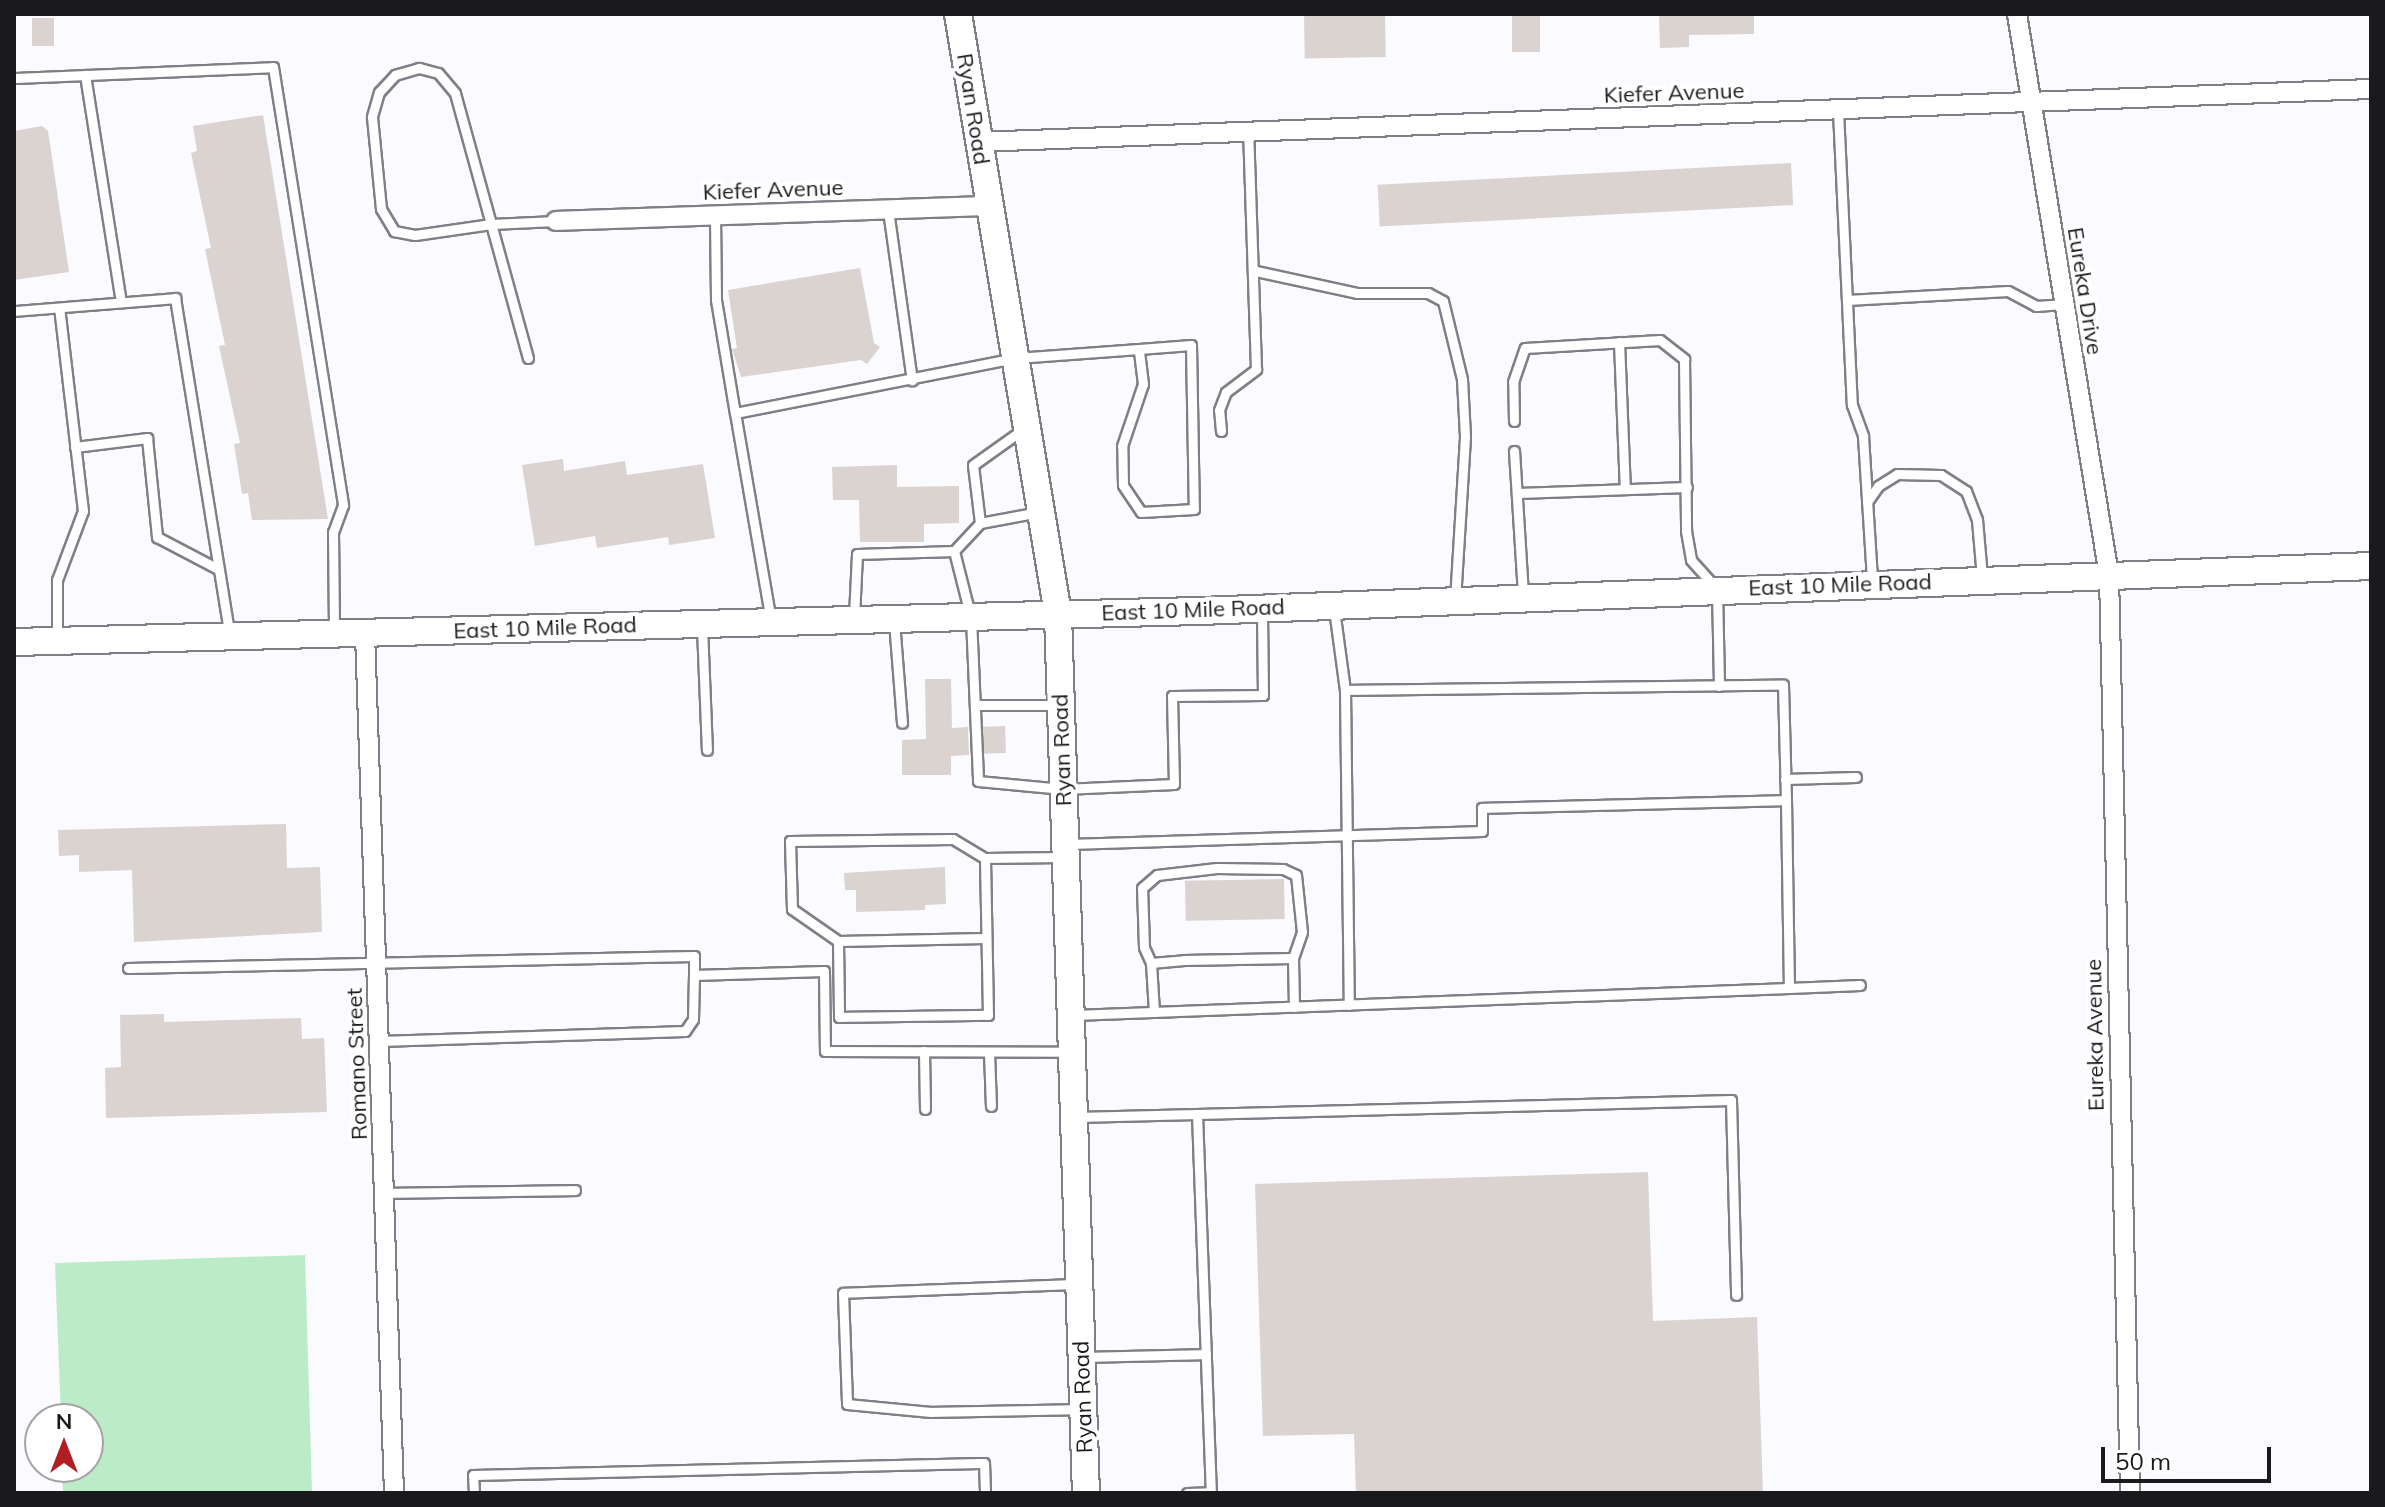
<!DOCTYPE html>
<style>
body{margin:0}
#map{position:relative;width:2385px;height:1507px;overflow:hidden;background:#fafaff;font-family:Mulish,sans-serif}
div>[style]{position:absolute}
.green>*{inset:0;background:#bcecc7}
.building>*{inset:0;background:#dbd3cf;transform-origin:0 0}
.roads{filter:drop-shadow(2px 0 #7f7f86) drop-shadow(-2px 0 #7f7f86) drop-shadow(0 2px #7f7f86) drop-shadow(0 -2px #7f7f86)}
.lane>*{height:9px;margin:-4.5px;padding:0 4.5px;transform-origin:4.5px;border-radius:4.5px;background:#fff}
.street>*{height:18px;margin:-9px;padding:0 9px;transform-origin:9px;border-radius:9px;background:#fff}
.secondary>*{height:26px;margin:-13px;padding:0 13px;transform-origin:13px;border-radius:13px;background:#fff}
span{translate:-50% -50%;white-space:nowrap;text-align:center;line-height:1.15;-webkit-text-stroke:8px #fff;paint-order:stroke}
.street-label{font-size:22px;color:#1a1a1d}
.frame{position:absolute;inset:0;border:16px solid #1a1a1d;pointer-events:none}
.north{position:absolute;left:24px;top:1403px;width:80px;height:80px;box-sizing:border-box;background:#fff;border:2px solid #a3a3a5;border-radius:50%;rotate:0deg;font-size:22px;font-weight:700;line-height:32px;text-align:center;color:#1a1a1d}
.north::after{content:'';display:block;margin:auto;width:28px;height:36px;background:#b01e23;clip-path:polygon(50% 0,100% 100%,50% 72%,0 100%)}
.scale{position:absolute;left:2101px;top:1447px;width:170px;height:36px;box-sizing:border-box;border:4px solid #1a1a1d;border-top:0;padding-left:10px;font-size:24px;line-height:28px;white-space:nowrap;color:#1a1a1d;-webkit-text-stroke:6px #fff;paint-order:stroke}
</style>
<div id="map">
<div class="green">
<i style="clip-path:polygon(305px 1255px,312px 1493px,63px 1493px,62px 1467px,88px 1467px,88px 1419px,61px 1419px,55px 1263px)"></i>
</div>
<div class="building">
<i style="left:1385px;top:14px;width:43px;height:81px;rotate:89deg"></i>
<i style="left:1512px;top:14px;width:28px;height:38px"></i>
<i style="clip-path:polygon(1659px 14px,1754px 14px,1754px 34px,1689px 35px,1689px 47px,1660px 48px)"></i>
<i style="left:54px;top:18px;width:28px;height:22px;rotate:90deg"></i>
<i style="clip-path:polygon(263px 115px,328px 519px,252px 520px,248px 493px,242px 494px,234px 444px,240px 443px,219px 346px,225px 345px,205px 249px,211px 248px,191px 153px,197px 151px,193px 126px)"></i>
<i style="clip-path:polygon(42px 126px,48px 131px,69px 272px,14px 280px,14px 131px)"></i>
<i style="left:1791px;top:163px;width:42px;height:414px;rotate:87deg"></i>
<i style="clip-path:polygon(860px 268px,874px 343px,880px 347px,867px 364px,861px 360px,741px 377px,732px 349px,737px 348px,728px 290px)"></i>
<i style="clip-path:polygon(563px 459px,564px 471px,625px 461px,627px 475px,703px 464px,715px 538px,669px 545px,668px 537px,597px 548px,595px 536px,535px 546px,522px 465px)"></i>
<i style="clip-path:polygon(897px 465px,897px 487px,959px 486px,959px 523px,924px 524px,924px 542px,860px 542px,859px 500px,833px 500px,832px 467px)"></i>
<i style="clip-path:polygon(925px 679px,951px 679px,952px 728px,968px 727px,969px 755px,951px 756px,951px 775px,902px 775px,902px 740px,926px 739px)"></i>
<i style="left:1005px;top:726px;width:27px;height:22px;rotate:88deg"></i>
<i style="clip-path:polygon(286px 824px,287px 868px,320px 867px,322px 932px,134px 942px,132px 870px,79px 872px,79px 855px,59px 856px,58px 830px)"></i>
<i style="clip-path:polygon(945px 867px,946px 904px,925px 905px,925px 910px,856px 912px,856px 890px,845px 890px,844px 873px)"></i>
<i style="left:1284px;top:879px;width:40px;height:99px;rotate:89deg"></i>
<i style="clip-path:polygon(164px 1014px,164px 1022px,301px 1018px,302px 1039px,324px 1038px,327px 1112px,106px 1118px,105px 1068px,121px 1067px,120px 1015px)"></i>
<i style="clip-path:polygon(1648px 1172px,1653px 1321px,1757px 1317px,1763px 1493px,1356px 1493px,1354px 1434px,1263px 1436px,1255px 1184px)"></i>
</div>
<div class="roads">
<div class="lane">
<i style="left:85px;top:75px;width:230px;rotate:81deg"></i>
<i style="left:14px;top:78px;width:259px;rotate:-2.4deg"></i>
<i style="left:273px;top:67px;width:444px;rotate:80.9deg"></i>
<i style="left:343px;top:505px;width:29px;rotate:110deg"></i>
<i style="left:333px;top:532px;width:98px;rotate:89.4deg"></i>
<i style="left:1838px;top:111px;width:294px;rotate:87.3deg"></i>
<i style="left:1852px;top:405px;width:33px;rotate:70deg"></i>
<i style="left:1863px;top:436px;width:145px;rotate:86.4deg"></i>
<i style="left:888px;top:210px;width:172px;rotate:82deg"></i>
<i style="left:715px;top:216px;width:84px;rotate:89.3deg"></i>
<i style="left:716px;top:300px;width:115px;rotate:80.5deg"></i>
<i style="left:1256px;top:271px;width:103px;rotate:12.3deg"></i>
<i style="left:1357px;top:293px;width:71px"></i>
<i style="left:1428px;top:293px;width:17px;rotate:28deg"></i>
<i style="left:1443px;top:301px;width:80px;rotate:76.3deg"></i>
<i style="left:1462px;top:379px;width:58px;rotate:87deg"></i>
<i style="left:1465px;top:437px;width:162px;rotate:93.5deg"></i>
<i style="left:1847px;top:300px;width:161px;rotate:-3.2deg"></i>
<i style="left:2008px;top:291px;width:32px;rotate:28deg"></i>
<i style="left:2036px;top:306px;width:27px;rotate:-4deg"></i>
<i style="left:14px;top:311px;width:162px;rotate:-4.6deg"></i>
<i style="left:175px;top:298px;width:338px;rotate:80.8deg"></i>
<i style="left:1619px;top:342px;width:147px;rotate:87.7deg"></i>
<i style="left:528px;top:358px;width:139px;rotate:-105.4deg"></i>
<i style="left:491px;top:224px;width:136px;rotate:-105.4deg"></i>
<i style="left:455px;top:93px;width:26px;rotate:-130deg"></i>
<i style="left:438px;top:73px;width:20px;rotate:-165deg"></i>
<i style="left:419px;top:68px;width:25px;rotate:164deg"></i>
<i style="left:395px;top:75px;width:23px;rotate:133deg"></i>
<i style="left:379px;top:92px;width:26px;rotate:106deg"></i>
<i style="left:372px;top:117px;width:92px;rotate:84.4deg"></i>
<i style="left:381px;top:209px;width:26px;rotate:59deg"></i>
<i style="left:394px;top:231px;width:21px;rotate:11deg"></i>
<i style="left:415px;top:235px;width:77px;rotate:-8.2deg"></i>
<i style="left:491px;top:224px;width:65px;rotate:-2.6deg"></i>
<i style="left:1514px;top:421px;width:39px;rotate:-91deg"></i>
<i style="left:1513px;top:382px;width:36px;rotate:-71deg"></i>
<i style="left:1525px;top:348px;width:135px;rotate:-3.4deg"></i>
<i style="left:1660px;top:340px;width:31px;rotate:38deg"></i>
<i style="left:1684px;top:359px;width:172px;rotate:89.3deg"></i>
<i style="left:1686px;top:531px;width:29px;rotate:80deg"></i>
<i style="left:1691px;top:560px;width:39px;rotate:48deg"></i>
<i style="left:1717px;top:589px;width:97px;rotate:88.8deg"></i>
<i style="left:1221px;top:431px;width:21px;rotate:-95deg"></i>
<i style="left:1219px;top:410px;width:19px;rotate:-69deg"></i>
<i style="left:1226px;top:392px;width:38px;rotate:-37deg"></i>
<i style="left:1256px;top:369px;width:237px;rotate:-91.9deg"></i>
<i style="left:75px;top:447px;width:73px;rotate:-7.1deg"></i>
<i style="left:147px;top:438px;width:100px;rotate:84.2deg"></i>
<i style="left:157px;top:537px;width:69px;rotate:27.7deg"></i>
<i style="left:1514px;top:451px;width:144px;rotate:86.4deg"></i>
<i style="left:1518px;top:493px;width:169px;rotate:-2deg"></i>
<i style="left:1867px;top:502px;width:19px;rotate:-55deg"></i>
<i style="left:1878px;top:486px;width:22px;rotate:-32deg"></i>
<i style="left:1897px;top:474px;width:44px;rotate:1.3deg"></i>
<i style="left:1941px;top:475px;width:30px;rotate:33deg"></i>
<i style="left:1966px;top:491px;width:31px;rotate:69deg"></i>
<i style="left:1977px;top:520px;width:57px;rotate:85deg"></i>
<i style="left:980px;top:523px;width:60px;rotate:-10.6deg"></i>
<i style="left:954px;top:551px;width:38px;rotate:-47deg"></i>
<i style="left:980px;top:523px;width:58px;rotate:-96.9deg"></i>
<i style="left:973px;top:465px;width:60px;rotate:-35.5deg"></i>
<i style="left:1334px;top:609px;width:82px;rotate:82.3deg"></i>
<i style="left:1345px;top:690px;width:315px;rotate:89.3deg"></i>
<i style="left:854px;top:616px;width:62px;rotate:-87.2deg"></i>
<i style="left:857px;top:554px;width:97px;rotate:-1.8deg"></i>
<i style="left:954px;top:551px;width:69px;rotate:75.8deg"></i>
<i style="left:971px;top:618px;width:163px;rotate:87.5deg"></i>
<i style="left:978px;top:781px;width:85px;rotate:5.4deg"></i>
<i style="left:1063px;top:789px;width:111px;rotate:-2.6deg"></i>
<i style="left:1174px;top:784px;width:88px;rotate:-91.3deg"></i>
<i style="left:1172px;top:696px;width:91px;rotate:-0.6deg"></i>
<i style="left:1263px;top:695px;width:83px;rotate:-90.7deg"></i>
<i style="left:771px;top:621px;width:211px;rotate:-99.8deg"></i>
<i style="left:735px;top:413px;width:286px;rotate:-11.1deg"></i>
<i style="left:1016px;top:358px;width:123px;rotate:-4.2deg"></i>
<i style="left:1139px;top:349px;width:52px;rotate:-4.4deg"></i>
<i style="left:1191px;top:345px;width:164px;rotate:89deg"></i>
<i style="left:1194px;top:509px;width:53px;rotate:176.8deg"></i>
<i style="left:1141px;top:512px;width:32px;rotate:-124deg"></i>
<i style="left:1123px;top:485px;width:39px;rotate:-91deg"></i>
<i style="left:1122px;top:446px;width:65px;rotate:-71.3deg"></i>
<i style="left:1143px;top:384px;width:35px;rotate:-97deg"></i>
<i style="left:894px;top:621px;width:102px;rotate:85.5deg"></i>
<i style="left:702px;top:627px;width:123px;rotate:87.7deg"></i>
<i style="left:57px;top:638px;width:58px;rotate:-90deg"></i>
<i style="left:57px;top:580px;width:74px;rotate:-69.4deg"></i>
<i style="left:83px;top:511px;width:204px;rotate:-96.7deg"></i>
<i style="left:1345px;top:690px;width:438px;rotate:-0.7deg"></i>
<i style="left:1783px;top:685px;width:115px;rotate:88.5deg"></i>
<i style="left:975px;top:705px;width:82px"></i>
<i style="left:1785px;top:779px;width:71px;rotate:-1.6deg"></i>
<i style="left:1069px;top:844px;width:413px;rotate:-1.8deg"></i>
<i style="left:1482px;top:831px;width:23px;rotate:-90deg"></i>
<i style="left:1482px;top:808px;width:304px;rotate:-1.5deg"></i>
<i style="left:1786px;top:800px;width:188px;rotate:89.1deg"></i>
<i style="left:1789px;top:988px;width:716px;rotate:177.84deg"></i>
<i style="left:985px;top:938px;width:147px;rotate:178.8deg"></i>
<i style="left:838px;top:941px;width:56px;rotate:-145.2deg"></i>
<i style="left:792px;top:909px;width:68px;rotate:-91.7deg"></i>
<i style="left:790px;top:841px;width:163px;rotate:-0.7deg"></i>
<i style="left:953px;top:839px;width:37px;rotate:31deg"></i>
<i style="left:985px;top:858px;width:77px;rotate:-0.7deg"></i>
<i style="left:838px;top:941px;width:76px;rotate:89.2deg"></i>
<i style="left:839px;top:1017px;width:149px;rotate:-0.8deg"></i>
<i style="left:988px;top:1015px;width:157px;rotate:-91.1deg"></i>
<i style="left:1151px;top:963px;width:17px;rotate:-114deg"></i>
<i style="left:1144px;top:947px;width:59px;rotate:-91.9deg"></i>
<i style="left:1142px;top:888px;width:20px;rotate:-41deg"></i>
<i style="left:1157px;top:875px;width:60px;rotate:-6.7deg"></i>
<i style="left:1217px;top:868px;width:66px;rotate:0.9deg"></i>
<i style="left:1283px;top:869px;width:14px;rotate:25deg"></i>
<i style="left:1296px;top:875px;width:57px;rotate:84deg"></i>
<i style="left:1302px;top:932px;width:28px;rotate:109deg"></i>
<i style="left:128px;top:968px;width:566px;rotate:-1.21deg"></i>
<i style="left:694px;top:956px;width:19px;rotate:90deg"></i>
<i style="left:694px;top:975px;width:130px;rotate:-1.8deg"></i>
<i style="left:824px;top:971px;width:80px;rotate:89.3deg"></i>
<i style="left:825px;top:1051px;width:243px;rotate:0.2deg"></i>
<i style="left:1789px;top:988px;width:71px;rotate:-2.4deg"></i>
<i style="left:1154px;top:1012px;width:49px;rotate:-93.5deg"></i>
<i style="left:1151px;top:963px;width:33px;rotate:-5deg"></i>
<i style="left:1184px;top:960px;width:109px;rotate:-1.1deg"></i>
<i style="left:1293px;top:958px;width:49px;rotate:88.8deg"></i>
<i style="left:380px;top:1041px;width:305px;rotate:-1.9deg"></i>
<i style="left:685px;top:1031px;width:14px;rotate:-56deg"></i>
<i style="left:693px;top:1019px;width:44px;rotate:-88.7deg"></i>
<i style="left:924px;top:1051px;width:58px;rotate:89deg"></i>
<i style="left:989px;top:1052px;width:54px;rotate:87.9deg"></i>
<i style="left:1197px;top:1114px;width:534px;rotate:-1.5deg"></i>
<i style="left:1731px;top:1100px;width:195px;rotate:88.5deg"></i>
<i style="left:1076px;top:1117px;width:121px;rotate:-1.4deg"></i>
<i style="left:1197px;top:1114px;width:379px;rotate:87.9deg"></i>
<i style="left:385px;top:1193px;width:190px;rotate:-0.9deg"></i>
<i style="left:1076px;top:1284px;width:233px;rotate:177.8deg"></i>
<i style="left:843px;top:1293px;width:111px;rotate:87.9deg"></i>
<i style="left:847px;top:1404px;width:84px;rotate:5.4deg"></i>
<i style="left:931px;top:1412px;width:152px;rotate:-1.1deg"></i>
<i style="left:1086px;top:1357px;width:120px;rotate:-1.4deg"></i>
<i style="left:474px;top:1493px;width:18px;rotate:-93deg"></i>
<i style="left:473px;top:1475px;width:511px;rotate:-1.35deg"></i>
<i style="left:984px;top:1463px;width:30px;rotate:88deg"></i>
<i style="left:1187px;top:1493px;width:24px;rotate:-2deg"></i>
</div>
<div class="street">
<i style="left:2017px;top:14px;width:568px;rotate:80.69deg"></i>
<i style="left:2109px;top:575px;width:918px;rotate:88.69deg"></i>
<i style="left:978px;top:142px;width:1394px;rotate:-2.18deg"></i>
<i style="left:556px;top:221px;width:435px;rotate:-2deg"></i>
<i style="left:365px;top:633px;width:860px;rotate:88.07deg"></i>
</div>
<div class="secondary">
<i style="left:958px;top:14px;width:608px;rotate:80.54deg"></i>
<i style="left:1058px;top:614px;width:879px;rotate:88.18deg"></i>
<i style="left:14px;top:642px;width:1186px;rotate:-1.5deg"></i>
<i style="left:1200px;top:611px;width:1172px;rotate:-2.2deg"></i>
</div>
</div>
<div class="street-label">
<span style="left:1674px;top:93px;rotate:-2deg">Kiefer Avenue</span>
<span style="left:973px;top:109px;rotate:81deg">Ryan Road</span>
<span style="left:773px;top:190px;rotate:-2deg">Kiefer Avenue</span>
<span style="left:2085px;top:291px;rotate:81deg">Eureka Drive</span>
<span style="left:1840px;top:585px;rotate:-2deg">East 10 Mile Road</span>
<span style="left:1193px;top:610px;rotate:-2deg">East 10 Mile Road</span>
<span style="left:545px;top:628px;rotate:-2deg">East 10 Mile Road</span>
<span style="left:1062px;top:750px;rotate:-92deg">Ryan Road</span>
<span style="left:2095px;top:1035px;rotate:-91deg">Eureka Avenue</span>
<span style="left:357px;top:1064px;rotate:-92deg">Romano Street</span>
<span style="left:1083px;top:1397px;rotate:-92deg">Ryan Road</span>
</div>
<div class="frame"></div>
<div class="north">N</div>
<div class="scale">50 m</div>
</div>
